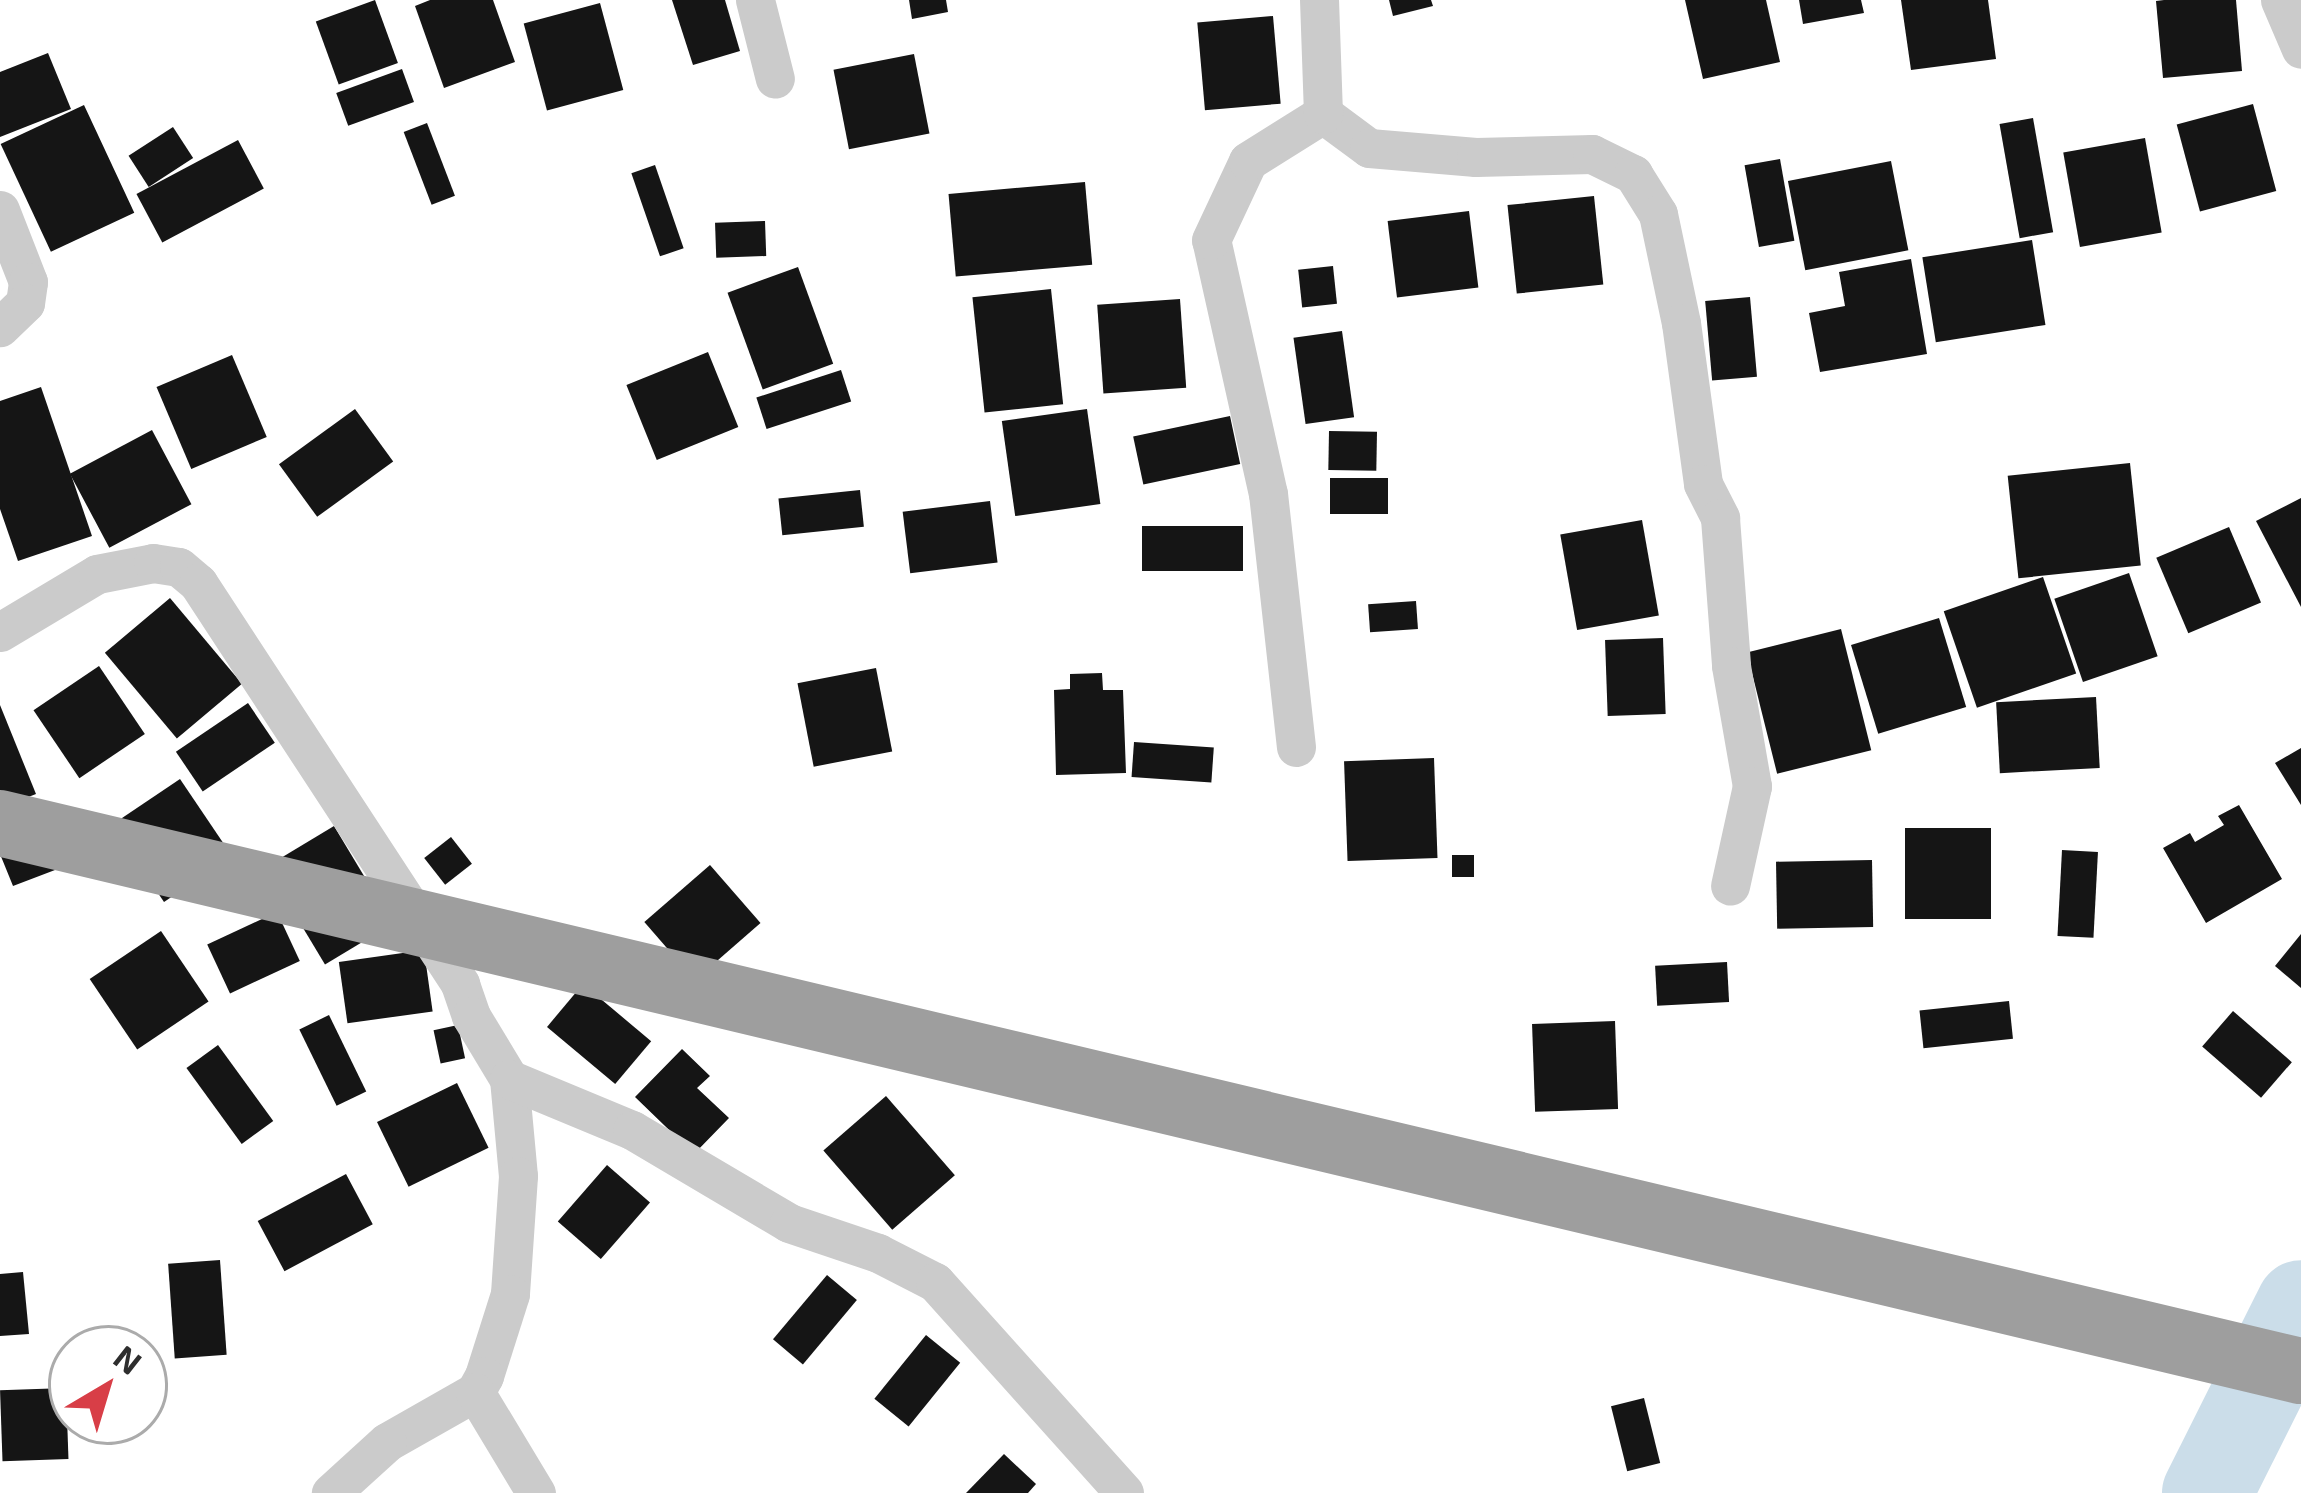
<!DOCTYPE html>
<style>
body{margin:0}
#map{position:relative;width:2301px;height:1493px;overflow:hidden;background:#fff;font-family:"Exo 2",sans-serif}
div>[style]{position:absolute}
.river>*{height:90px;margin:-45px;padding:0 45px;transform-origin:45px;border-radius:45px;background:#cbdde9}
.building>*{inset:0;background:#151515;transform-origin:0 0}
.minor>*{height:39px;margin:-19.5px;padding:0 19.5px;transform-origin:19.5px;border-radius:19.5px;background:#cbcbcb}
.trunk>*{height:66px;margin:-33px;padding:0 33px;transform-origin:33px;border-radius:33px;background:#9e9e9e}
span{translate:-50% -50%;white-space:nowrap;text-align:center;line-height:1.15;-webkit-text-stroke:12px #fff;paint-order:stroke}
.north{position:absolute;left:48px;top:1325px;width:120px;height:120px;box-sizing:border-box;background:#fff;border:3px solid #ababab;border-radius:50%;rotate:38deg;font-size:33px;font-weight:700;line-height:48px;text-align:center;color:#2e2e2e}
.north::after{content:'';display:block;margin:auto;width:42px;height:54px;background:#d83e47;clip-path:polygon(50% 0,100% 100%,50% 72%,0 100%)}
</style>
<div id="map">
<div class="river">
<i style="left:2207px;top:1493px;width:210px;rotate:-63.4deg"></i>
</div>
<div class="building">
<i style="left:375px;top:0;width:67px;height:63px;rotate:70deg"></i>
<i style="clip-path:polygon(430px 0,493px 0,515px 62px,444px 88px,415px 6px)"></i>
<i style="clip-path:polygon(672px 0,725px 0,740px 51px,693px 65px)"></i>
<i style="clip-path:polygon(909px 0,946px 0,948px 12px,912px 19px)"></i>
<i style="clip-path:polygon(1389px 0,1431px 0,1433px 6px,1393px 16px)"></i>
<i style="clip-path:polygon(1685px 0,1766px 0,1780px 62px,1703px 79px)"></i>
<i style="clip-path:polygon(1799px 0,1861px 0,1864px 13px,1803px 24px)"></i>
<i style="clip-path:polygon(1901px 0,1988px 0,1996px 59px,1911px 70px)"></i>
<i style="clip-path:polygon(2164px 0,2236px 0,2242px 71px,2163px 78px,2156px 1px)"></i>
<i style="left:600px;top:3px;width:90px;height:79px;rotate:75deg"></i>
<i style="left:1273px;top:16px;width:88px;height:76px;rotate:85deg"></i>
<i style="clip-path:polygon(48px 53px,71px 109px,0 137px,0 72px)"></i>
<i style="left:914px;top:54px;width:81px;height:82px;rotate:79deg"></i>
<i style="left:402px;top:69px;width:35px;height:70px;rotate:70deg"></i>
<i style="left:2253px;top:104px;width:90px;height:79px;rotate:75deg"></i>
<i style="left:84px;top:105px;width:119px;height:92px;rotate:65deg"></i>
<i style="left:2033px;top:118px;width:116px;height:34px;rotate:80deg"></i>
<i style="left:427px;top:123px;width:78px;height:25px;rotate:69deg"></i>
<i style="left:173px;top:127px;width:37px;height:53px;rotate:57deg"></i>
<i style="left:2145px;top:138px;width:96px;height:83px;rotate:80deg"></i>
<i style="left:238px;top:140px;width:55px;height:115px;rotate:62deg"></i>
<i style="left:1780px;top:159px;width:83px;height:36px;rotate:80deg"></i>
<i style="left:1891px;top:161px;width:91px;height:105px;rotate:79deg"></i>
<i style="left:655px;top:165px;width:88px;height:25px;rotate:71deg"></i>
<i style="left:1085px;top:182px;width:83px;height:137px;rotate:85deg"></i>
<i style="left:1594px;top:196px;width:89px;height:87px;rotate:84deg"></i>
<i style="left:1469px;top:211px;width:77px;height:82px;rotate:83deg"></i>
<i style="left:765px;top:221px;width:35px;height:50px;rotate:88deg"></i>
<i style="left:2032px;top:240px;width:86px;height:111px;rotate:81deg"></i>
<i style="clip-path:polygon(1911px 259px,1927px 354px,1820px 372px,1809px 313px,1845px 306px,1839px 272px)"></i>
<i style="left:1333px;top:266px;width:38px;height:35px;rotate:84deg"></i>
<i style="left:798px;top:267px;width:103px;height:75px;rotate:70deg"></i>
<i style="left:1051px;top:289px;width:116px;height:79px;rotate:84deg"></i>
<i style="left:1750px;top:297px;width:80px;height:45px;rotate:85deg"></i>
<i style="left:1180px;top:299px;width:89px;height:83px;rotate:86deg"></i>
<i style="left:1342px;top:331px;width:87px;height:49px;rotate:82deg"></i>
<i style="left:708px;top:352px;width:81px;height:88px;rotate:68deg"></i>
<i style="left:232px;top:355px;width:89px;height:82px;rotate:67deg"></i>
<i style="left:841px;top:370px;width:33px;height:89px;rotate:72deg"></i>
<i style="clip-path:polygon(41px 387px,92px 536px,18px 561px,0 509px,0 401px)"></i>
<i style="left:355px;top:409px;width:65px;height:94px;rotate:54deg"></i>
<i style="left:1087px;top:409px;width:96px;height:86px;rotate:82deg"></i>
<i style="left:1230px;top:416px;width:49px;height:99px;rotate:78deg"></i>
<i style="left:152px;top:430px;width:84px;height:93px;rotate:62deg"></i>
<i style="left:1329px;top:431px;width:48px;height:39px;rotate:1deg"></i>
<i style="left:2130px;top:463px;width:103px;height:123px;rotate:84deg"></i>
<i style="left:1388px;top:478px;width:36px;height:58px;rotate:90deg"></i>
<i style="left:860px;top:490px;width:37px;height:82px;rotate:84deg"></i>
<i style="clip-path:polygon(2301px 498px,2301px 607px,2256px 521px)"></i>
<i style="left:990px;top:501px;width:62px;height:88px;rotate:83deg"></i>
<i style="left:1642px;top:520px;width:97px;height:83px;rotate:80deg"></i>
<i style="left:1142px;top:526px;width:101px;height:45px"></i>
<i style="left:2229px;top:527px;width:82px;height:79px;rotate:67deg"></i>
<i style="left:2129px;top:573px;width:88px;height:79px;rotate:71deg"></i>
<i style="left:2043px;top:577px;width:102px;height:105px;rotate:71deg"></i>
<i style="left:170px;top:598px;width:112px;height:85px;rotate:50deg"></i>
<i style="left:1416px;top:601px;width:28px;height:48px;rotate:86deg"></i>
<i style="left:1939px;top:618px;width:93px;height:92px;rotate:73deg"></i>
<i style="left:1841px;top:629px;width:125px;height:97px;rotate:76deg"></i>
<i style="left:1663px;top:638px;width:76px;height:58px;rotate:88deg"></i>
<i style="left:99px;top:666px;width:82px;height:79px;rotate:56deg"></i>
<i style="left:876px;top:668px;width:85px;height:80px;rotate:79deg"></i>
<i style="clip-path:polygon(1102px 673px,1103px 690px,1123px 690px,1126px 773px,1056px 775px,1054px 690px,1070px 689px,1070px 674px)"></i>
<i style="left:2096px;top:697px;width:71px;height:100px;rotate:87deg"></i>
<i style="left:248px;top:703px;width:48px;height:87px;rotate:56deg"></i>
<i style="clip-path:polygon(0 705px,36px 794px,0 808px)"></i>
<i style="left:1134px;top:742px;width:80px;height:35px;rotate:4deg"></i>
<i style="clip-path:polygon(2301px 748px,2301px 805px,2275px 763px)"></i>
<i style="left:1434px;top:758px;width:100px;height:90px;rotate:88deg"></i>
<i style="left:180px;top:779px;width:93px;height:82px;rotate:56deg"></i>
<i style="clip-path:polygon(2239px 805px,2282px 879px,2206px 923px,2163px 848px,2190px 833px,2195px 842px,2224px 825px,2218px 816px)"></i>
<i style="left:334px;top:826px;width:114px;height:79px;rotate:59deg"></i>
<i style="left:1905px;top:828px;width:86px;height:91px"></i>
<i style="left:451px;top:837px;width:34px;height:34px;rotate:52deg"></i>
<i style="left:2062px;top:850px;width:36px;height:86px;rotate:3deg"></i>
<i style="clip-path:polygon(0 854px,97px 854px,13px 886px)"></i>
<i style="left:1452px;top:855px;width:22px;height:22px"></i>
<i style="left:1872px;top:860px;width:67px;height:96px;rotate:89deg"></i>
<i style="left:710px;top:865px;width:77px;height:87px;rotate:49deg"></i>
<i style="left:277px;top:912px;width:54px;height:77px;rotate:65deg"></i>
<i style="left:161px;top:931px;width:85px;height:86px;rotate:56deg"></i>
<i style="clip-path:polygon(2301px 934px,2301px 988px,2275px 966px)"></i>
<i style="left:424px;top:950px;width:62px;height:86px;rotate:82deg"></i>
<i style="left:1727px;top:962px;width:40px;height:72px;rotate:87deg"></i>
<i style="left:583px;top:984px;width:89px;height:56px;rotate:40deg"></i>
<i style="left:2009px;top:1001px;width:38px;height:90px;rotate:84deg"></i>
<i style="left:2233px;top:1011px;width:78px;height:47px;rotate:41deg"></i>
<i style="left:329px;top:1015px;width:85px;height:33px;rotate:64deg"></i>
<i style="left:1615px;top:1021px;width:88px;height:83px;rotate:88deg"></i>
<i style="left:458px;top:1025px;width:34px;height:25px;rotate:78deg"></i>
<i style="left:218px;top:1045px;width:94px;height:39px;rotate:54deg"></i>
<i style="clip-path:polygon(682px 1049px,710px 1076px,697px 1088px,729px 1118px,694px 1154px,635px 1097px)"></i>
<i style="left:457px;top:1083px;width:72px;height:89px;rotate:64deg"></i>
<i style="left:886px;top:1096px;width:105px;height:83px;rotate:49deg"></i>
<i style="left:607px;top:1165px;width:57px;height:75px;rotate:41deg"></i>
<i style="left:346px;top:1174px;width:57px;height:100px;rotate:62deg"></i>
<i style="left:220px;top:1260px;width:95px;height:52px;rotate:86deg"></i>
<i style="clip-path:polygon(23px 1272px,29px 1334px,0 1336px,0 1274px)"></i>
<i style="left:827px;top:1275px;width:39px;height:84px;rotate:40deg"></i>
<i style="left:926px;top:1335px;width:44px;height:82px;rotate:39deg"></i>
<i style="left:66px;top:1388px;width:71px;height:66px;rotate:88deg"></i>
<i style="left:1644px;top:1398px;width:67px;height:34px;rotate:76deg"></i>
<i style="clip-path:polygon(1004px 1454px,1036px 1484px,1028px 1493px,966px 1493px)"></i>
</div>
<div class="minor">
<i style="left:755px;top:0;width:81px;rotate:75.8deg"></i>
<i style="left:2280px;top:0;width:53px;rotate:66.8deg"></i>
<i style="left:1323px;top:114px;width:57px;rotate:36.5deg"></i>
<i style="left:1369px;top:148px;width:107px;rotate:4.8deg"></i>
<i style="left:1476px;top:157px;width:116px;rotate:-1.5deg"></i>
<i style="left:1592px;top:154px;width:46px;rotate:26deg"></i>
<i style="left:1633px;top:174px;width:47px;rotate:58deg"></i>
<i style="left:1658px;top:214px;width:111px;rotate:78.1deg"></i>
<i style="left:1681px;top:323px;width:162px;rotate:82.2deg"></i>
<i style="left:1703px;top:484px;width:38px;rotate:63deg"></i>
<i style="left:1720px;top:518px;width:148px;rotate:85.7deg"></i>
<i style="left:1731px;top:666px;width:122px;rotate:80.1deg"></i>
<i style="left:1752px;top:786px;width:102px;rotate:102.4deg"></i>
<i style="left:0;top:210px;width:77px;rotate:68.7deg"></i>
<i style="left:28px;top:282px;width:21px;rotate:98deg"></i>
<i style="left:25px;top:303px;width:35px;rotate:136deg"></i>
<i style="left:0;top:632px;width:113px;rotate:-30.9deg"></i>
<i style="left:97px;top:574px;width:57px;rotate:-11.1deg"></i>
<i style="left:153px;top:563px;width:26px;rotate:9deg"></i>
<i style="left:179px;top:567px;width:25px;rotate:40deg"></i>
<i style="left:198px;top:583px;width:479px;rotate:56.8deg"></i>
<i style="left:460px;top:984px;width:34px;rotate:71deg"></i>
<i style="left:471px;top:1016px;width:74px;rotate:58.9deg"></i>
<i style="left:509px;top:1079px;width:97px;rotate:84.7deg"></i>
<i style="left:518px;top:1176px;width:118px;rotate:93.9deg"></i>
<i style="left:510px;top:1294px;width:86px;rotate:107.6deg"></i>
<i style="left:484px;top:1376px;width:18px;rotate:119deg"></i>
<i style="left:475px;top:1392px;width:101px;rotate:150.4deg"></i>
<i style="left:387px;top:1442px;width:76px;rotate:137.7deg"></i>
<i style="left:1296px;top:747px;width:255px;rotate:-96.3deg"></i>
<i style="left:1268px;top:494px;width:260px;rotate:-102.6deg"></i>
<i style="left:1211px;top:240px;width:87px;rotate:-64.9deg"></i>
<i style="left:1248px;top:161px;width:89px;rotate:-32.1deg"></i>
<i style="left:1323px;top:114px;width:114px;rotate:-92deg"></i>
<i style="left:509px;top:1079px;width:133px;rotate:22.5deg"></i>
<i style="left:632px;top:1130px;width:182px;rotate:30.6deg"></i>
<i style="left:789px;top:1223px;width:94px;rotate:18.6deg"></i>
<i style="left:878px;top:1253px;width:64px;rotate:27deg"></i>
<i style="left:935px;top:1282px;width:283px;rotate:48.1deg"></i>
<i style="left:475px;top:1392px;width:118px;rotate:58.9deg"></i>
</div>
<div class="trunk">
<i style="left:0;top:823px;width:2365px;rotate:13.4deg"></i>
</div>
<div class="north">N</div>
</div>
